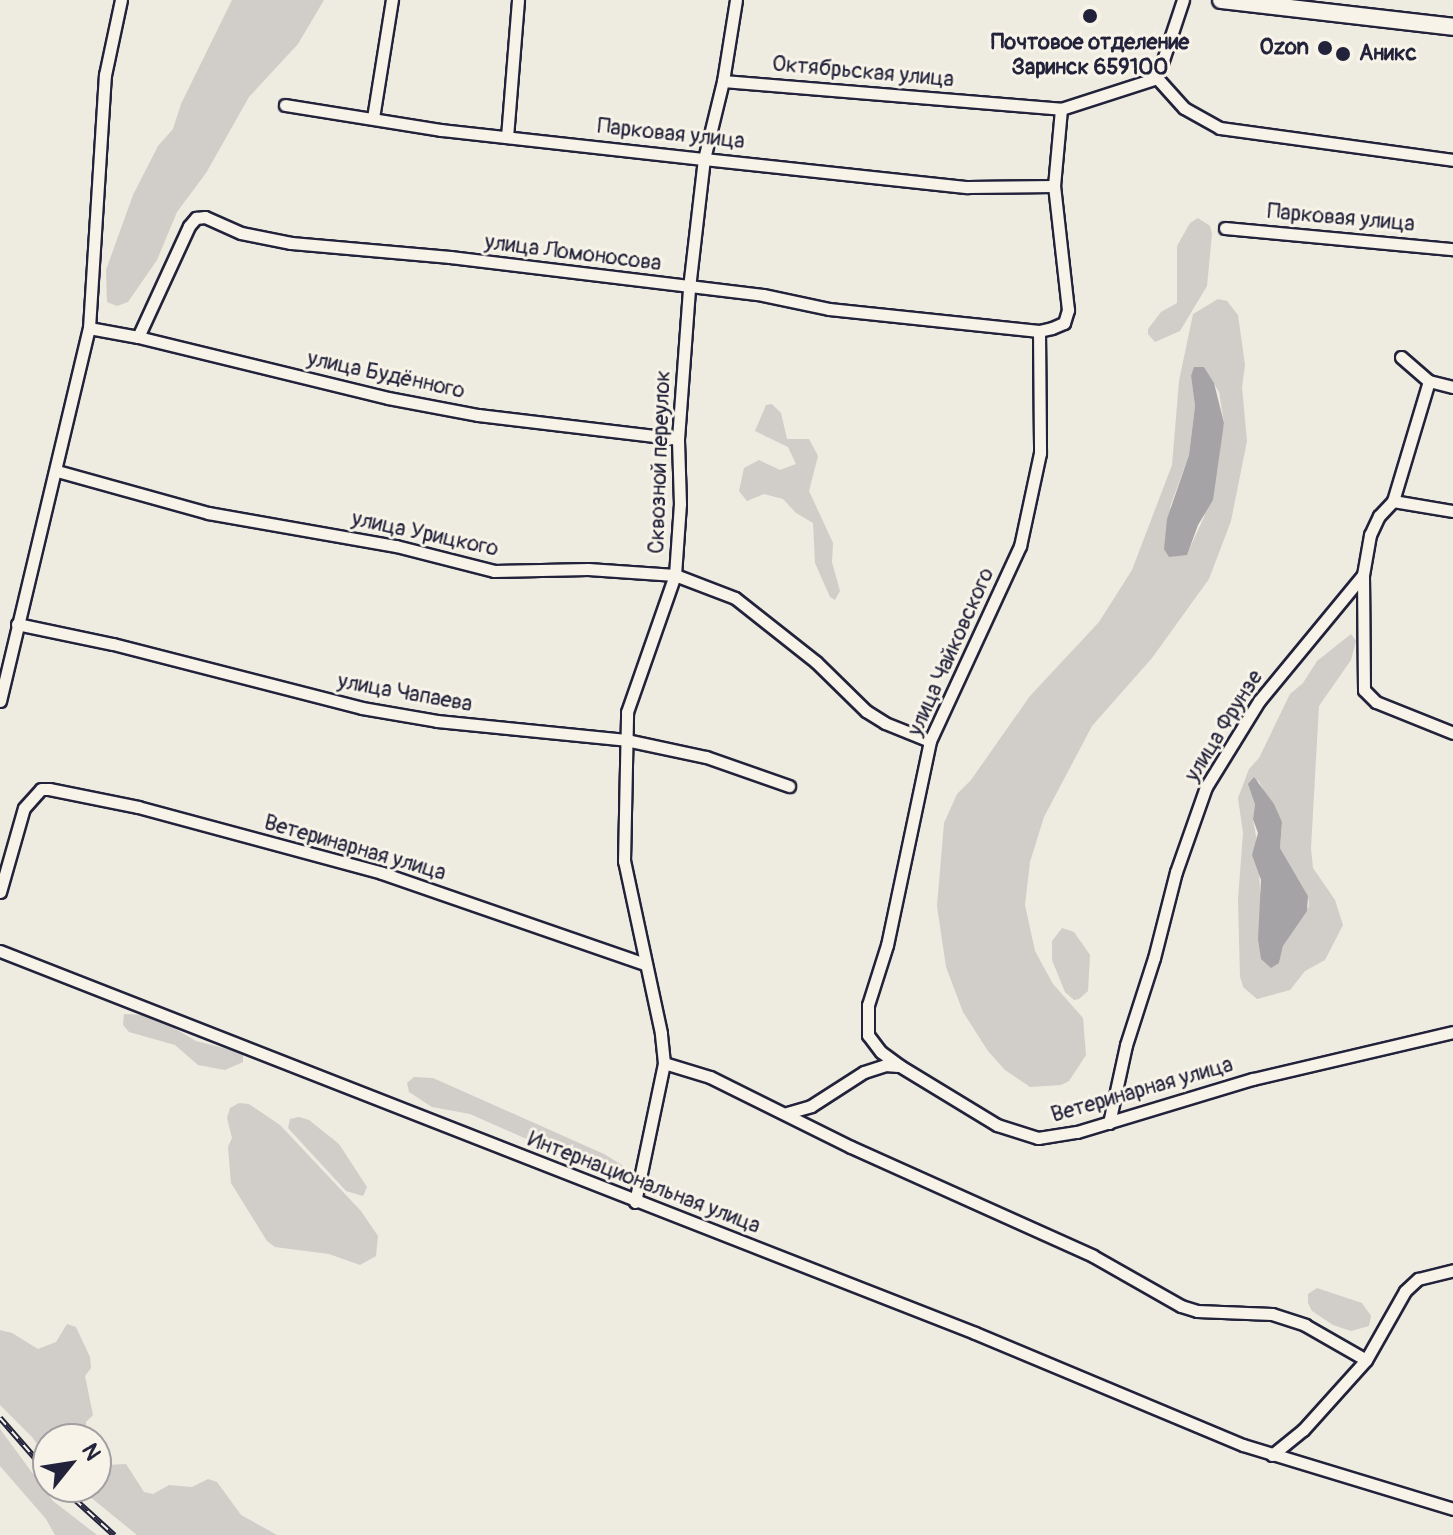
<!DOCTYPE html>
<meta charset="utf-8">
<style>
body{margin:0}
#map{position:relative;width:1453px;height:1535px;overflow:hidden;background:#eeebe1;font-family:Pangolin,sans-serif}
div>[style]{position:absolute}
.green>*{inset:0;background:#d1cdc9}
.water>*{inset:0;background:#a6a3a6}
.roads{filter:drop-shadow(2px 0 #22223b) drop-shadow(-2px 0 #22223b) drop-shadow(0 2px #22223b) drop-shadow(0 -2px #22223b)}
.street>*{height:11px;margin:-5.5px;padding:0 5.5px;transform-origin:5.5px;border-radius:5.5px;background:#f7f3e8}
.secondary>*{height:16px;margin:-8px;padding:0 8px;transform-origin:8px;border-radius:8px;background:#f7f3e8}
.rail>*{height:6px;margin-top:-3px;transform-origin:0;background:repeating-linear-gradient(90deg,#f7f3e8 0 9px,#22223b 0 18px);box-sizing:border-box;border-block:2px solid #22223b}
.dots>*{width:22px;height:22px;translate:-50% -50%;box-sizing:border-box;border:4px solid #f7f3e8;border-radius:50%}
span{translate:-50% -50%;white-space:nowrap;text-align:center;line-height:1.15;-webkit-text-stroke:6px #f7f3e8;paint-order:stroke}
.poi-label{font-size:22px;color:#22223b;font-weight:700}
.right{translate:-100% -50%;text-align:right}
.left{translate:0 -50%;text-align:left}
.street-label{font-size:22px;color:#22223b}
.north{position:absolute;left:32px;top:1423px;width:80px;height:80px;box-sizing:border-box;background:#f7f3e8;border:2px solid #a29fa3;border-radius:50%;rotate:60deg;font-size:22px;font-weight:700;line-height:32px;text-align:center;color:#22223b}
.north::after{content:'';display:block;margin:auto;width:28px;height:36px;background:#22223b;clip-path:polygon(50% 0,100% 100%,50% 72%,0 100%)}
</style>
<div id="map">
<div class="green">
<i style="clip-path:polygon(232px 0,324px 0,298px 44px,249px 97px,206px 173px,177px 212px,157px 260px,128px 302px,117px 306px,107px 302px,106px 270px,133px 195px,158px 146px,173px 129px,181px 104px)"></i>
<i style="clip-path:polygon(1198px 218px,1210px 226px,1212px 234px,1207px 286px,1180px 331px,1155px 342px,1148px 334px,1148px 329px,1161px 312px,1177px 303px,1177px 246px,1190px 223px)"></i>
<i style="clip-path:polygon(evenodd,1218px 299px,1227px 301px,1238px 315px,1245px 365px,1242px 387px,1247px 441px,1231px 521px,1209px 579px,1152px 658px,1092px 726px,1044px 817px,1030px 862px,1025px 905px,1035px 951px,1053px 984px,1083px 1018px,1086px 1055px,1069px 1081px,1061px 1085px,1030px 1087px,1005px 1070px,988px 1051px,963px 1012px,946px 967px,937px 906px,944px 823px,957px 794px,971px 780px,1030px 696px,1099px 622px,1132px 570px,1172px 465px,1179px 381px,1193px 314px,1218px 299px,1204px 367px,1219px 392px,1224px 423px,1204px 517px,1187px 554px,1170px 507px,1189px 455px,1195px 406px,1191px 376px,1204px 367px)"></i>
<i style="clip-path:polygon(772px 404px,781px 413px,787px 439px,809px 439px,818px 456px,809px 491px,833px 543px,832px 562px,840px 591px,835px 600px,830px 597px,815px 563px,813px 523px,796px 513px,783px 499px,764px 494px,747px 501px,739px 491px,744px 468px,759px 460px,780px 470px,796px 464px,788px 447px,755px 431px,766px 405px)"></i>
<i style="clip-path:polygon(evenodd,1351px 634px,1356px 641px,1351px 660px,1319px 706px,1311px 848px,1313px 868px,1335px 900px,1343px 925px,1325px 960px,1305px 971px,1290px 990px,1257px 999px,1243px 987px,1240px 976px,1238px 899px,1243px 833px,1238px 798px,1249px 769px,1259px 758px,1290px 694px,1303px 683px,1317px 661px,1351px 634px,1258px 780px,1282px 822px,1280px 848px,1308px 896px,1309px 906px,1283px 946px,1279px 963px,1260px 890px,1259px 871px,1252px 855px,1257px 842px,1253px 819px,1258px 780px)"></i>
<i style="clip-path:polygon(1062px 928px,1074px 932px,1090px 955px,1088px 991px,1079px 999px,1074px 1000px,1065px 992px,1052px 960px,1052px 941px)"></i>
<i style="clip-path:polygon(124px 1014px,143px 1015px,162px 1021px,196px 1041px,243px 1053px,243px 1062px,225px 1070px,198px 1065px,175px 1045px,129px 1032px,123px 1025px)"></i>
<i style="clip-path:polygon(414px 1077px,433px 1078px,604px 1154px,622px 1165px,627px 1173px,619px 1178px,610px 1176px,470px 1114px,432px 1107px,409px 1092px,407px 1083px)"></i>
<i style="clip-path:polygon(239px 1103px,249px 1104px,280px 1125px,361px 1211px,378px 1236px,376px 1256px,360px 1265px,329px 1254px,275px 1247px,267px 1241px,231px 1183px,228px 1147px,232px 1138px,227px 1118px,230px 1108px)"></i>
<i style="clip-path:polygon(299px 1117px,309px 1120px,339px 1144px,367px 1187px,363px 1196px,346px 1191px,288px 1128px,290px 1119px)"></i>
<i style="clip-path:polygon(1317px 1288px,1362px 1303px,1371px 1316px,1369px 1326px,1351px 1331px,1333px 1325px,1312px 1311px,1308px 1303px,1308px 1294px)"></i>
<i style="clip-path:polygon(67px 1324px,76px 1327px,90px 1357px,91px 1368px,85px 1376px,93px 1415px,86px 1422px,87px 1439px,48px 1439px,48px 1459px,32px 1437px,0 1405px,0 1330px,12px 1333px,38px 1349px,56px 1342px)"></i>
<i style="clip-path:polygon(0 1429px,53px 1501px,97px 1535px,55px 1535px,46px 1519px,0 1466px)"></i>
<i style="clip-path:polygon(96px 1458px,107px 1465px,126px 1464px,144px 1492px,153px 1494px,169px 1485px,192px 1487px,208px 1479px,217px 1482px,241px 1515px,277px 1535px,137px 1535px,78px 1487px,96px 1487px)"></i>
</div>
<div class="water">
<i style="clip-path:polygon(1194px 367px,1204px 367px,1214px 383px,1224px 423px,1213px 500px,1198px 525px,1187px 555px,1169px 557px,1164px 549px,1167px 519px,1189px 455px,1195px 406px,1191px 376px)"></i>
<i style="clip-path:polygon(1254px 777px,1274px 804px,1282px 822px,1280px 848px,1308px 896px,1307px 911px,1283px 946px,1279px 963px,1271px 968px,1261px 959px,1258px 939px,1261px 880px,1252px 855px,1258px 833px,1253px 819px,1255px 804px,1248px 784px)"></i>
</div>
<div class="roads">
<div class="street">
<i style="left:1157px;top:78px;width:82px;rotate:-71.6deg"></i>
<i style="left:723px;top:81px;width:339px;rotate:4.7deg"></i>
<i style="left:1061px;top:109px;width:101px;rotate:-17.9deg"></i>
<i style="left:1157px;top:78px;width:40px;rotate:48deg"></i>
<i style="left:1184px;top:108px;width:41px;rotate:29.1deg"></i>
<i style="left:1220px;top:128px;width:235px;rotate:7.8deg"></i>
<i style="left:285px;top:105px;width:158px;rotate:9.1deg"></i>
<i style="left:441px;top:130px;width:265px;rotate:6.3deg"></i>
<i style="left:704px;top:159px;width:265px;rotate:6.1deg"></i>
<i style="left:968px;top:187px;width:86px;rotate:-0.7deg"></i>
<i style="left:373px;top:118px;width:120px;rotate:-80.9deg"></i>
<i style="left:507px;top:137px;width:137px;rotate:-85.4deg"></i>
<i style="left:1225px;top:228px;width:229px;rotate:5.3deg"></i>
<i style="left:89px;top:328px;width:50px;rotate:10.4deg"></i>
<i style="left:138px;top:337px;width:257px;rotate:13.7deg"></i>
<i style="left:388px;top:398px;width:92px;rotate:10.7deg"></i>
<i style="left:478px;top:415px;width:201px;rotate:6.8deg"></i>
<i style="left:1039px;top:331px;width:122px;rotate:89.5deg"></i>
<i style="left:1040px;top:453px;width:95px;rotate:102.1deg"></i>
<i style="left:1020px;top:546px;width:215px;rotate:114.8deg"></i>
<i style="left:930px;top:741px;width:208px;rotate:101.9deg"></i>
<i style="left:887px;top:945px;width:63px;rotate:107.6deg"></i>
<i style="left:868px;top:1005px;width:30px;rotate:90deg"></i>
<i style="left:868px;top:1035px;width:21px;rotate:53deg"></i>
<i style="left:881px;top:1052px;width:24px;rotate:36deg"></i>
<i style="left:900px;top:1066px;width:114px;rotate:31.3deg"></i>
<i style="left:997px;top:1125px;width:43px;rotate:17.6deg"></i>
<i style="left:1038px;top:1138px;width:39px;rotate:-9deg"></i>
<i style="left:1077px;top:1132px;width:184px;rotate:-16.8deg"></i>
<i style="left:1253px;top:1079px;width:205px;rotate:-13.2deg"></i>
<i style="left:138px;top:337px;width:122px;rotate:-65.3deg"></i>
<i style="left:189px;top:226px;width:11px;rotate:-49deg"></i>
<i style="left:196px;top:218px;width:9px;rotate:-6deg"></i>
<i style="left:205px;top:217px;width:39px;rotate:24deg"></i>
<i style="left:241px;top:233px;width:51px;rotate:11.3deg"></i>
<i style="left:291px;top:243px;width:160px;rotate:5deg"></i>
<i style="left:450px;top:257px;width:315px;rotate:6.9deg"></i>
<i style="left:763px;top:295px;width:67px;rotate:12deg"></i>
<i style="left:829px;top:309px;width:211px;rotate:6deg"></i>
<i style="left:1039px;top:331px;width:13px;rotate:-13deg"></i>
<i style="left:1052px;top:328px;width:13px;rotate:-23deg"></i>
<i style="left:1064px;top:323px;width:14px;rotate:-73deg"></i>
<i style="left:1068px;top:310px;width:125px;rotate:-96.4deg"></i>
<i style="left:1054px;top:186px;width:77px;rotate:-84.8deg"></i>
<i style="left:1401px;top:357px;width:37px;rotate:41deg"></i>
<i style="left:1429px;top:381px;width:25px;rotate:14deg"></i>
<i style="left:57px;top:471px;width:157px;rotate:15.5deg"></i>
<i style="left:208px;top:513px;width:191px;rotate:10deg"></i>
<i style="left:396px;top:546px;width:101px;rotate:14.3deg"></i>
<i style="left:494px;top:571px;width:94px;rotate:-1.2deg"></i>
<i style="left:588px;top:569px;width:87px;rotate:3.9deg"></i>
<i style="left:675px;top:575px;width:64px;rotate:21deg"></i>
<i style="left:735px;top:598px;width:103px;rotate:38.3deg"></i>
<i style="left:816px;top:662px;width:70px;rotate:44.4deg"></i>
<i style="left:866px;top:711px;width:22px;rotate:32deg"></i>
<i style="left:885px;top:723px;width:48px;rotate:21.8deg"></i>
<i style="left:1393px;top:501px;width:61px;rotate:9.5deg"></i>
<i style="left:1363px;top:575px;width:115px;rotate:89.5deg"></i>
<i style="left:1364px;top:690px;width:17px;rotate:45deg"></i>
<i style="left:1376px;top:702px;width:83px;rotate:21.9deg"></i>
<i style="left:17px;top:624px;width:98px;rotate:11.8deg"></i>
<i style="left:113px;top:644px;width:257px;rotate:14.4deg"></i>
<i style="left:362px;top:708px;width:76px;rotate:9.8deg"></i>
<i style="left:437px;top:721px;width:190px;rotate:5.7deg"></i>
<i style="left:626px;top:740px;width:82px;rotate:12deg"></i>
<i style="left:706px;top:757px;width:88px;rotate:19.3deg"></i>
<i style="left:0;top:701px;width:383px;rotate:-76.6deg"></i>
<i style="left:89px;top:328px;width:254px;rotate:-86.4deg"></i>
<i style="left:105px;top:75px;width:77px;rotate:-78deg"></i>
<i style="left:0;top:892px;width:87px;rotate:-74.1deg"></i>
<i style="left:24px;top:808px;width:25px;rotate:-48deg"></i>
<i style="left:41px;top:789px;width:8px"></i>
<i style="left:49px;top:789px;width:91px;rotate:11.4deg"></i>
<i style="left:138px;top:807px;width:253px;rotate:15.1deg"></i>
<i style="left:382px;top:873px;width:278px;rotate:19.1deg"></i>
<i style="left:0;top:951px;width:1047px;rotate:21.39deg"></i>
<i style="left:975px;top:1333px;width:290px;rotate:22.7deg"></i>
<i style="left:1243px;top:1445px;width:220px;rotate:16.9deg"></i>
<i style="left:664px;top:1063px;width:48px;rotate:16.9deg"></i>
<i style="left:710px;top:1077px;width:157px;rotate:26.4deg"></i>
<i style="left:851px;top:1147px;width:265px;rotate:24.2deg"></i>
<i style="left:1093px;top:1256px;width:101px;rotate:29.6deg"></i>
<i style="left:1181px;top:1306px;width:17px;rotate:17deg"></i>
<i style="left:1197px;top:1311px;width:75px;rotate:2.3deg"></i>
<i style="left:1272px;top:1314px;width:35px;rotate:18deg"></i>
<i style="left:1305px;top:1325px;width:70px;rotate:29.8deg"></i>
<i style="left:787px;top:1113px;width:25px;rotate:-16deg"></i>
<i style="left:811px;top:1106px;width:63px;rotate:-32.7deg"></i>
<i style="left:864px;top:1072px;width:22px;rotate:-18deg"></i>
<i style="left:885px;top:1065px;width:13px;rotate:4deg"></i>
<i style="left:1109px;top:1123px;width:80px;rotate:-77.7deg"></i>
<i style="left:1126px;top:1045px;width:91px;rotate:-72.2deg"></i>
<i style="left:1154px;top:958px;width:89px;rotate:-75.7deg"></i>
<i style="left:1176px;top:872px;width:90px;rotate:-70.6deg"></i>
<i style="left:1206px;top:787px;width:101px;rotate:-58.4deg"></i>
<i style="left:1259px;top:701px;width:163px;rotate:-50.5deg"></i>
<i style="left:1363px;top:575px;width:41px;rotate:-80.1deg"></i>
<i style="left:1370px;top:535px;width:21px;rotate:-65deg"></i>
<i style="left:1379px;top:516px;width:21px;rotate:-47deg"></i>
<i style="left:1393px;top:501px;width:125px;rotate:-73.3deg"></i>
<i style="left:635px;top:1202px;width:142px;rotate:-78.2deg"></i>
<i style="left:664px;top:1063px;width:30px;rotate:-96deg"></i>
<i style="left:661px;top:1033px;width:176px;rotate:-102.1deg"></i>
<i style="left:624px;top:861px;width:149px;rotate:-88.8deg"></i>
<i style="left:627px;top:712px;width:145px;rotate:-70.7deg"></i>
<i style="left:675px;top:575px;width:71px;rotate:-86deg"></i>
<i style="left:680px;top:504px;width:65px;rotate:-91.8deg"></i>
<i style="left:678px;top:439px;width:151px;rotate:-85.8deg"></i>
<i style="left:689px;top:288px;width:130px;rotate:-83.4deg"></i>
<i style="left:704px;top:159px;width:80px;rotate:-76.3deg"></i>
<i style="left:723px;top:81px;width:82px;rotate:-80.9deg"></i>
<i style="left:1272px;top:1455px;width:40px;rotate:-39deg"></i>
<i style="left:1303px;top:1430px;width:94px;rotate:-48deg"></i>
<i style="left:1366px;top:1360px;width:79px;rotate:-60.5deg"></i>
<i style="left:1405px;top:1291px;width:18px;rotate:-43deg"></i>
<i style="left:1418px;top:1279px;width:36px;rotate:-14deg"></i>
</div>
<div class="secondary">
<i style="left:1221px;top:0;width:234px;rotate:6.6deg"></i>
</div>
</div>
<div class="rail">
<i style="left:0;top:1418px;width:73px;rotate:48.9deg"></i>
<i style="left:61px;top:1487px;width:72px;rotate:42.2deg"></i>
</div>
<div class="dots">
<i style="left:1090px;top:16px;background:#22223b"></i>
<i style="left:1325px;top:48px;background:#22223b"></i>
<i style="left:1343px;top:54px;background:#22223b"></i>
</div>
<div class="poi-label">
<span style="left:1090px;top:55px">Почтовое отделение<br>Заринск 659100</span>
<span class="right" style="left:1309px;top:48px">Ozon</span>
<span class="left" style="left:1359px;top:54px">Аникс</span>
</div>
<div class="street-label">
<span style="left:863px;top:72px;rotate:5deg">Октябрьская улица</span>
<span style="left:671px;top:134px;rotate:6deg">Парковая улица</span>
<span style="left:1341px;top:218px;rotate:5deg">Парковая улица</span>
<span style="left:573px;top:253px;rotate:7deg">улица Ломоносова</span>
<span style="left:386px;top:375px;rotate:12deg">улица Будённого</span>
<span style="left:660px;top:462px;rotate:-88deg">Сквозной переулок</span>
<span style="left:425px;top:534px;rotate:12deg">улица Урицкого</span>
<span style="left:951px;top:652px;rotate:-66deg">улица Чайковского</span>
<span style="left:405px;top:693px;rotate:10deg">улица Чапаева</span>
<span style="left:1224px;top:726px;rotate:-58deg">улица Фрунзе</span>
<span style="left:355px;top:848px;rotate:16deg">Ветеринарная улица</span>
<span style="left:1142px;top:1090px;rotate:-16deg">Ветеринарная улица</span>
<span style="left:644px;top:1183px;rotate:21deg">Интернациональная улица</span>
</div>
<div class="north">N</div>
</div>
